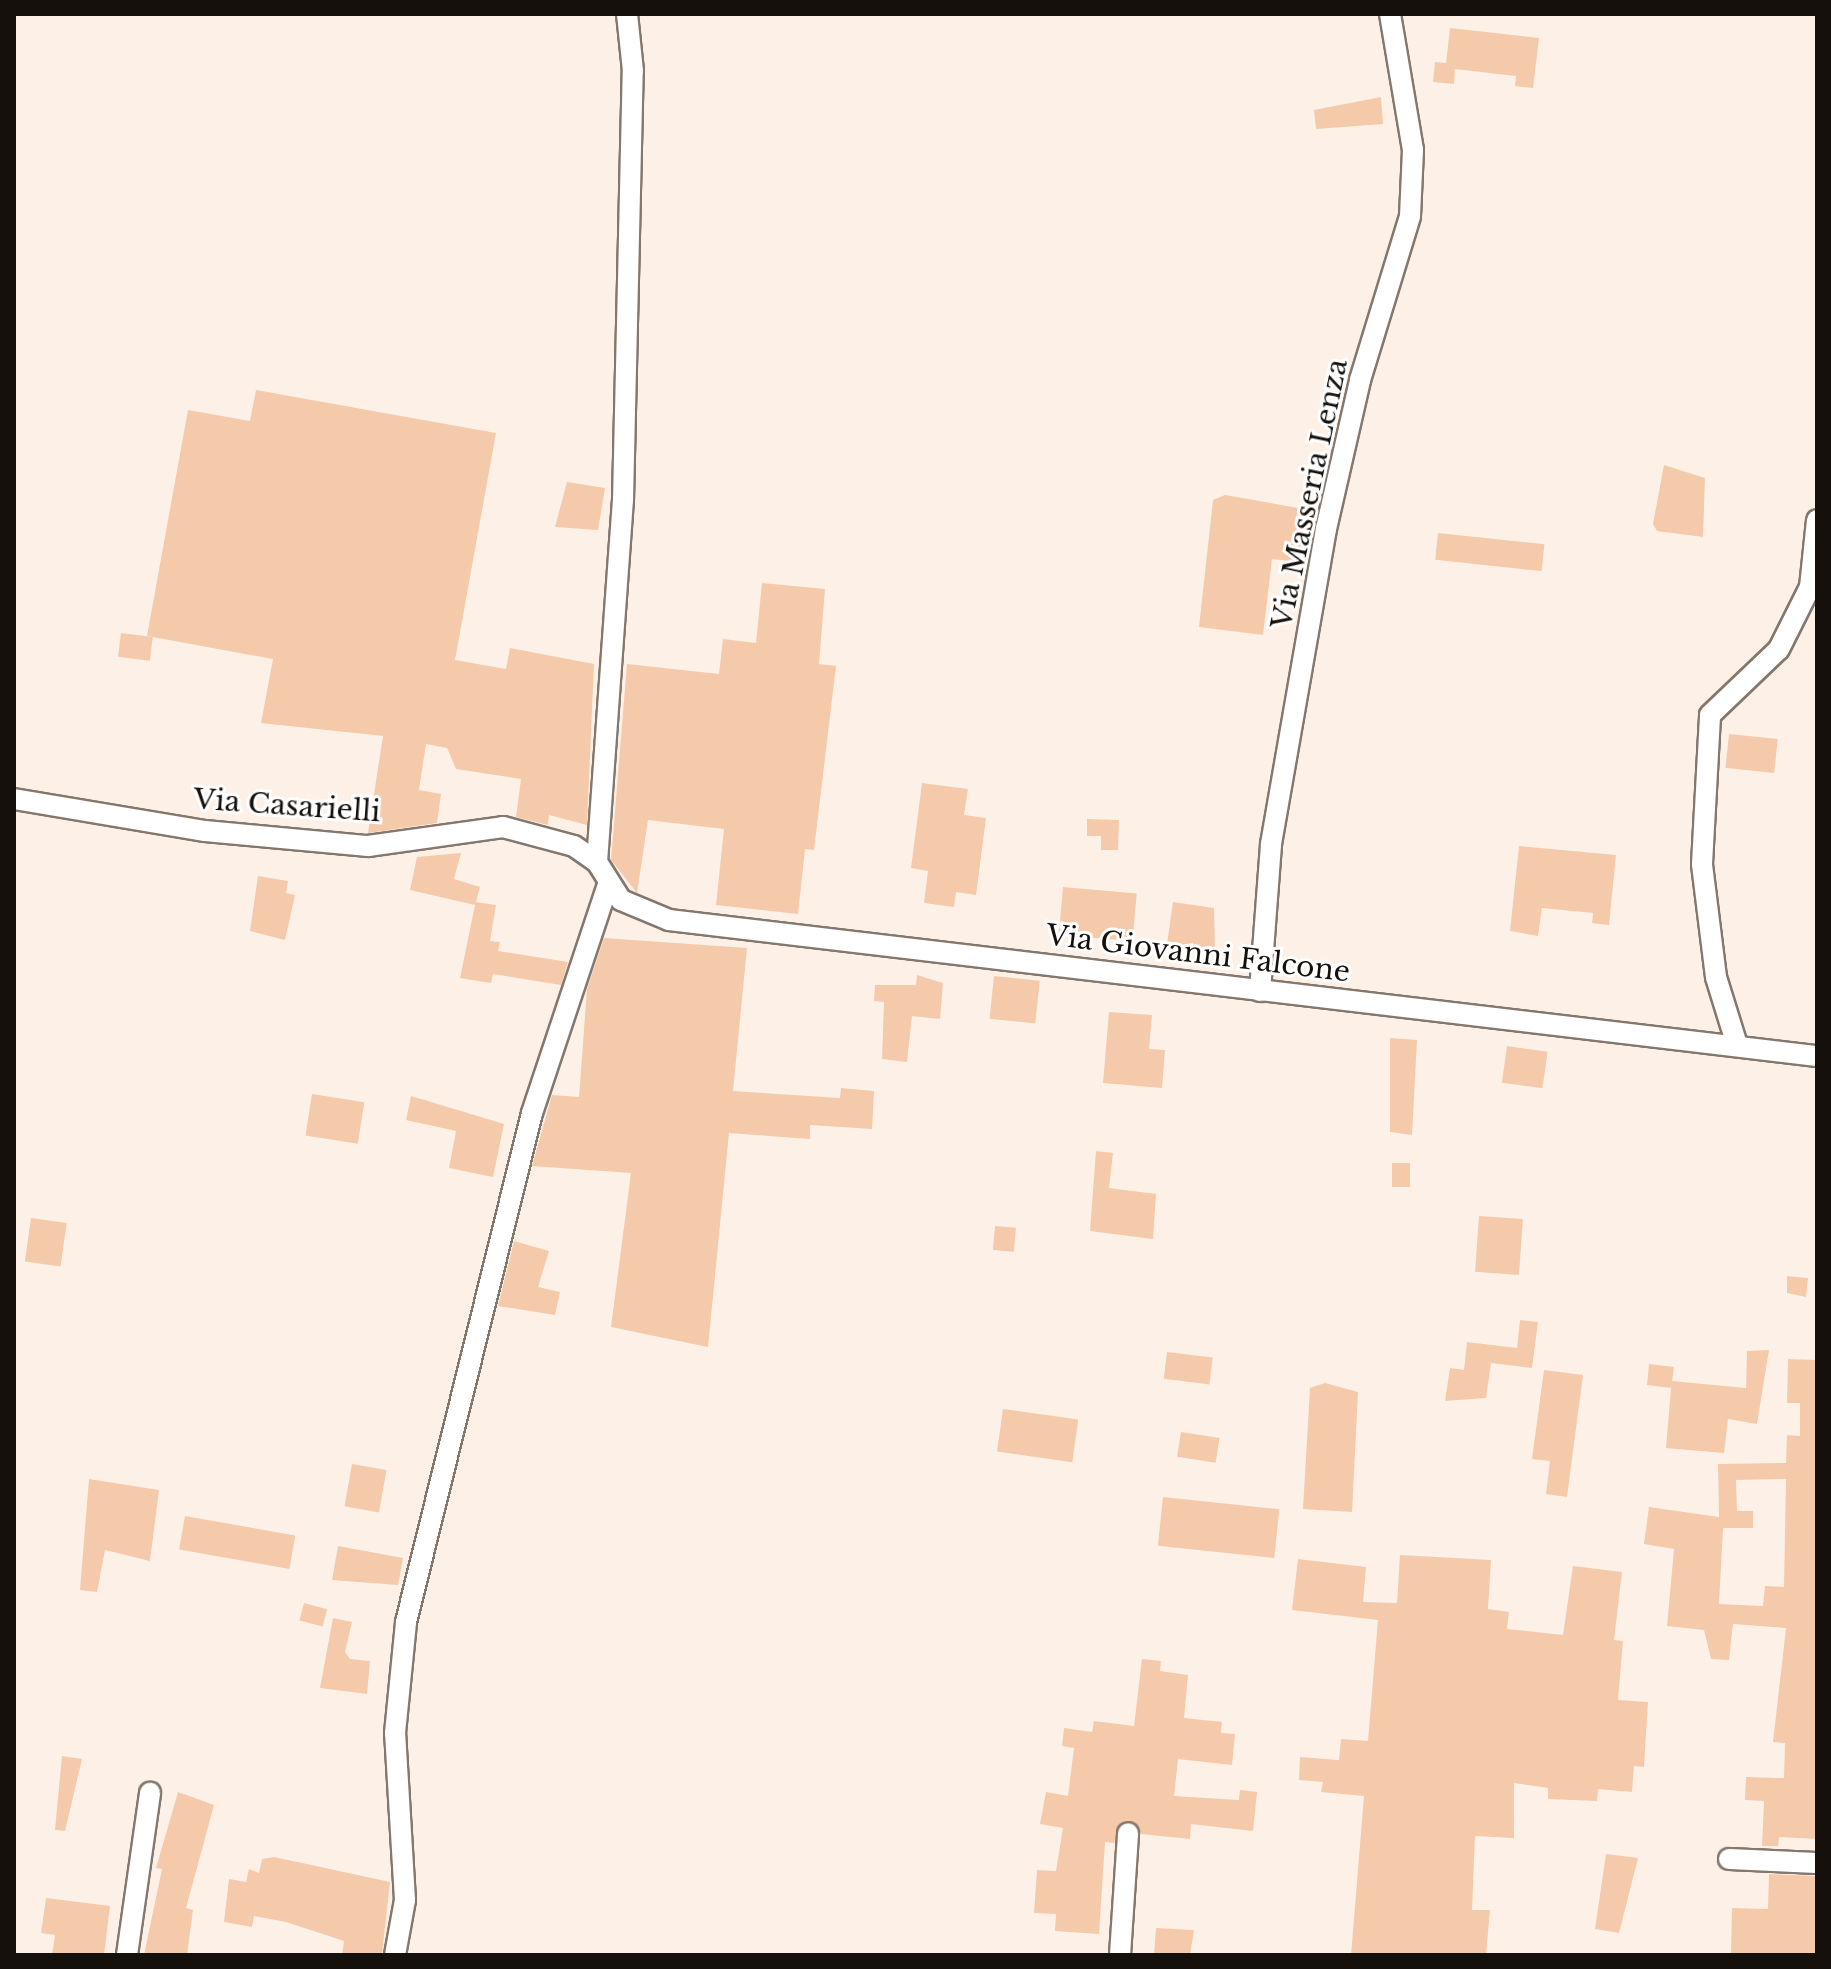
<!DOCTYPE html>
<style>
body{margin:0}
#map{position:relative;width:1831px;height:1969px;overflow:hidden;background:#fdf1e7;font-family:"Libre Baskerville",serif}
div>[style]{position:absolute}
.building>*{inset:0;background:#f4caab;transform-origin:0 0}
.roads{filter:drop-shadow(2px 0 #84776d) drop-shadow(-2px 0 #84776d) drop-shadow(0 2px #84776d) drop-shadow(0 -2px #84776d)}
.minor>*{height:20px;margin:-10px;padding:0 10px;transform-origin:10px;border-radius:10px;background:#fff}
span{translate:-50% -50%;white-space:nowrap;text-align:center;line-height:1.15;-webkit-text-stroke:6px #fff;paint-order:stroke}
.street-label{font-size:28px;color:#15100c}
.frame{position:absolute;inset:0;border:16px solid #15100c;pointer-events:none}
</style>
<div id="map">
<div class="building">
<i style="clip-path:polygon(1450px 28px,1539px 38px,1533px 88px,1515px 86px,1516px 76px,1455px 69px,1454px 84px,1433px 82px,1435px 62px,1446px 63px)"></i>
<i style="clip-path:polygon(1381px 97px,1383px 124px,1316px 129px,1314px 110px)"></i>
<i style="clip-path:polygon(256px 390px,496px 433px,455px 660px,506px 669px,510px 648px,594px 664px,587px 825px,549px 815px,548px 825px,516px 817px,521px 779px,456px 769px,447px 748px,426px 744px,419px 790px,441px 794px,437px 823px,368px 833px,383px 736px,261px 723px,273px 659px,147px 636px,188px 410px,250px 421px)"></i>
<i style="clip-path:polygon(1664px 465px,1705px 478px,1703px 537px,1657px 531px,1653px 524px)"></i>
<i style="clip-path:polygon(567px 482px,605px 488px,598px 530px,555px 527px)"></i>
<i style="clip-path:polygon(1225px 495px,1315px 511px,1307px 563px,1272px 559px,1263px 635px,1199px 627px,1213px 500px)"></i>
<i style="left:1438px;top:533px;width:107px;height:27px;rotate:6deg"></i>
<i style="clip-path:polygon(762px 583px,825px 589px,819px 664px,836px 666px,814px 850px,805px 849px,798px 914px,716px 905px,724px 829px,648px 820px,637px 893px,611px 860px,627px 664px,719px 674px,723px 639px,756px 643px)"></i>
<i style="left:121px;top:633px;width:32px;height:24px;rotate:7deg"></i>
<i style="left:1729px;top:734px;width:49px;height:34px;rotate:6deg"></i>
<i style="clip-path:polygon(922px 783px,968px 789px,964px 815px,986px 818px,976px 895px,956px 892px,954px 907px,924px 903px,928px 871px,911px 868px)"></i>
<i style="clip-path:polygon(1087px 819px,1119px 820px,1118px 850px,1101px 850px,1101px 836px,1087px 836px)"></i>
<i style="clip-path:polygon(1519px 846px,1616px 855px,1609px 925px,1592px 923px,1593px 913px,1542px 908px,1538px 936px,1510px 931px)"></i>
<i style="clip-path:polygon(461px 853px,454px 879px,480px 887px,476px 902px,496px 905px,490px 941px,500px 942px,498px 951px,568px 962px,561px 985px,493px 974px,491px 983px,460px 978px,475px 905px,410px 890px,417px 857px)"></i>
<i style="clip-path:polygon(258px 876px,288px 881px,286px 893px,295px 895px,285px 940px,250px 931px)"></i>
<i style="left:1063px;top:887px;width:74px;height:48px;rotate:5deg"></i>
<i style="clip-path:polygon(1173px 902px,1214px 908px,1215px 951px,1167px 944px)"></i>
<i style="clip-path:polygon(604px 938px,747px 948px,733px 1091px,840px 1098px,841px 1088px,874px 1091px,872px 1129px,810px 1125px,810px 1139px,729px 1133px,708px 1347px,611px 1327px,631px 1173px,532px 1166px,552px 1095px,579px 1097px,587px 989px)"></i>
<i style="clip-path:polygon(917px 975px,943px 983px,940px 1019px,912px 1016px,907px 1062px,882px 1059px,884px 1002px,874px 1001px,875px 985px,916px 985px)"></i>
<i style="left:994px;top:976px;width:46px;height:43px;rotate:6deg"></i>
<i style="clip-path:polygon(1109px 1012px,1152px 1015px,1149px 1049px,1165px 1050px,1162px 1088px,1103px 1083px)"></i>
<i style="clip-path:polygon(1390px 1038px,1417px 1040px,1412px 1135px,1390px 1132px)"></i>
<i style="left:1507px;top:1046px;width:41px;height:37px;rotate:8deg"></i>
<i style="left:312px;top:1094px;width:53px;height:42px;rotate:9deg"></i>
<i style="clip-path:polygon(411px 1096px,504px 1124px,493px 1177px,449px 1168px,456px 1131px,406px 1120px)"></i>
<i style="clip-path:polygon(1096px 1151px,1113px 1153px,1109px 1188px,1156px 1194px,1153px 1239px,1090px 1231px)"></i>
<i style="left:1392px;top:1163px;width:18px;height:24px"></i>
<i style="left:1479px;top:1216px;width:44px;height:56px;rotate:4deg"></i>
<i style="left:31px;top:1218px;width:36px;height:44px;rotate:8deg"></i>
<i style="left:995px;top:1226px;width:21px;height:24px;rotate:5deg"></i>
<i style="clip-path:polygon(514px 1241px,549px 1251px,538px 1287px,560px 1292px,555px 1315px,498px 1306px)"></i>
<i style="clip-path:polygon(1787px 1276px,1808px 1278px,1806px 1297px,1787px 1293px)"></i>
<i style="clip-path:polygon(1520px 1320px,1538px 1322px,1532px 1368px,1491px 1363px,1486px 1398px,1445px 1401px,1450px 1368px,1464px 1370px,1467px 1342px,1517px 1348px)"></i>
<i style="clip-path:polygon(1769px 1350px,1757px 1424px,1728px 1419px,1724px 1453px,1666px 1448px,1671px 1388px,1647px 1385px,1649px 1364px,1674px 1367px,1672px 1381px,1746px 1388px,1747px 1351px)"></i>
<i style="left:1167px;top:1352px;width:46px;height:27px;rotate:7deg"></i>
<i style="clip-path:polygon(evenodd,1788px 1359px,1817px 1360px,1817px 1839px,1779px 1837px,1778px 1846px,1762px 1846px,1764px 1801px,1745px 1800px,1746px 1777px,1784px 1778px,1785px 1743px,1773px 1742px,1786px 1628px,1733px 1624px,1729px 1660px,1711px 1659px,1704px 1630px,1667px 1626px,1674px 1549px,1644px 1544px,1649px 1507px,1719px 1517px,1718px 1464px,1786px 1463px,1787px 1435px,1800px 1436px,1800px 1403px,1787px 1403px,1788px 1359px,1786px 1479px,1784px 1587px,1765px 1586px,1763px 1606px,1719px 1604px,1723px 1528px,1753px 1528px,1753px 1511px,1737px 1511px,1736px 1480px,1786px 1479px)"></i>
<i style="clip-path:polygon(1544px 1370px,1583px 1375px,1567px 1497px,1546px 1494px,1550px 1461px,1532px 1459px)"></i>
<i style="clip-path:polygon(1325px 1383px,1358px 1392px,1352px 1512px,1303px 1509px,1310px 1388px)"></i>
<i style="left:1003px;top:1409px;width:76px;height:43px;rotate:8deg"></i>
<i style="left:1181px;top:1432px;width:39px;height:25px;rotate:9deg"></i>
<i style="left:352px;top:1464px;width:35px;height:43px;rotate:10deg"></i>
<i style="clip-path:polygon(89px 1479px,159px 1490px,150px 1561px,105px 1550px,97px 1592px,80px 1590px)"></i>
<i style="left:1163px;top:1497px;width:117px;height:49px;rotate:6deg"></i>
<i style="left:185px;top:1516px;width:112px;height:34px;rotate:10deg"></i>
<i style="clip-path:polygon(338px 1546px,403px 1558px,398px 1585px,332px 1580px)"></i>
<i style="clip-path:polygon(1400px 1555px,1491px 1560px,1488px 1609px,1509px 1612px,1507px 1629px,1563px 1635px,1573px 1566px,1622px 1572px,1614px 1640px,1623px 1641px,1618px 1700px,1648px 1702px,1644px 1767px,1634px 1766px,1632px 1792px,1598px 1789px,1597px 1801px,1548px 1799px,1548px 1788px,1514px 1783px,1514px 1838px,1475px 1836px,1472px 1910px,1490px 1910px,1486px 1955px,1351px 1955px,1364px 1796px,1321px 1792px,1323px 1782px,1299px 1780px,1300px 1757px,1339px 1760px,1341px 1739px,1368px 1741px,1378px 1620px,1292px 1610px,1298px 1559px,1366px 1567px,1363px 1602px,1397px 1603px)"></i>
<i style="left:304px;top:1603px;width:24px;height:18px;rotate:15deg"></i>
<i style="clip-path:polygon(333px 1618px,352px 1622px,345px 1652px,350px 1659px,370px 1661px,367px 1694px,320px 1688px)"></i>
<i style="clip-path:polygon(1142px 1659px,1161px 1661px,1160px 1671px,1188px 1675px,1184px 1718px,1222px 1722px,1221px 1733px,1235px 1734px,1232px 1765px,1178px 1759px,1174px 1796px,1239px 1800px,1240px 1790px,1257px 1792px,1253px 1831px,1191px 1824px,1190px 1839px,1141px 1834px,1135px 1822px,1122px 1822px,1114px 1843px,1105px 1842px,1099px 1934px,1055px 1931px,1056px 1914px,1034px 1913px,1037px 1870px,1056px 1871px,1063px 1828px,1040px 1824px,1046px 1792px,1068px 1796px,1074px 1748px,1062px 1746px,1064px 1728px,1092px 1732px,1094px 1721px,1134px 1726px)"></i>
<i style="clip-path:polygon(62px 1756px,82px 1759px,65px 1831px,55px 1830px)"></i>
<i style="clip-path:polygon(178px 1792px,214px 1805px,186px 1908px,193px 1910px,187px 1955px,144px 1955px,162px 1869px,156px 1868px)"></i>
<i style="clip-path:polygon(1606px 1854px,1638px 1858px,1619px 1933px,1595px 1929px)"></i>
<i style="clip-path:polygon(274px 1857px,390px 1882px,382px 1954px,342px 1955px,344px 1941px,286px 1922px,254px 1916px,252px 1927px,224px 1922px,229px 1879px,246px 1882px,249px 1869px,259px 1873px,262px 1859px)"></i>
<i style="clip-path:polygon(1769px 1874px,1817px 1876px,1817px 1955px,1731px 1954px,1732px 1908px,1768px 1909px)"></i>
<i style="clip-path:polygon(46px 1898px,110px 1906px,104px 1955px,52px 1955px,55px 1935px,41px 1933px)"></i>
<i style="clip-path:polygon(1156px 1928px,1194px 1930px,1190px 1955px,1154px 1955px)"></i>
</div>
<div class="roads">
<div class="minor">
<i style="left:14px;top:799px;width:194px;rotate:9.5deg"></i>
<i style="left:205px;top:831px;width:164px;rotate:5.3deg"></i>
<i style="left:368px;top:846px;width:136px;rotate:-8deg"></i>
<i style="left:503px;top:827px;width:73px;rotate:15deg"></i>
<i style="left:574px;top:846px;width:28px;rotate:35deg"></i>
<i style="left:597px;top:862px;width:45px;rotate:57.7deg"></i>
<i style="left:621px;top:900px;width:52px;rotate:22.6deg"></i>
<i style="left:669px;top:920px;width:1156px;rotate:6.76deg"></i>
<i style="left:597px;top:862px;width:363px;rotate:-85.9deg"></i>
<i style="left:623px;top:500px;width:429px;rotate:-88.7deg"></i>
<i style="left:633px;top:71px;width:57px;rotate:-96deg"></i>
<i style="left:1260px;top:991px;width:147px;rotate:-85.7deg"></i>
<i style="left:1271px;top:844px;width:320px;rotate:-80.1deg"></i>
<i style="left:1326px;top:529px;width:153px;rotate:-77.1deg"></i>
<i style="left:1360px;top:380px;width:171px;rotate:-73deg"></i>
<i style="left:1410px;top:216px;width:66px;rotate:-87.4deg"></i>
<i style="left:1413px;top:150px;width:138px;rotate:-99.6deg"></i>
<i style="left:1737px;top:1045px;width:71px;rotate:-107.2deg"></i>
<i style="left:1716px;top:977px;width:114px;rotate:-97.1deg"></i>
<i style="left:1702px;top:864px;width:149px;rotate:-86.9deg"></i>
<i style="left:1710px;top:715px;width:95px;rotate:-43.7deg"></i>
<i style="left:1779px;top:649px;width:69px;rotate:-63.4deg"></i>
<i style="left:1810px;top:587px;width:67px;rotate:-84deg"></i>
<i style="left:1729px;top:1859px;width:88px;rotate:2.6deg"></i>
<i style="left:127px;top:1955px;width:164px;rotate:-81.9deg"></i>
<i style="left:395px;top:1955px;width:56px;rotate:-79.7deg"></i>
<i style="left:405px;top:1900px;width:167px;rotate:-93.4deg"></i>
<i style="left:395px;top:1733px;width:112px;rotate:-84.3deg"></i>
<i style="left:406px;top:1622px;width:524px;rotate:-76.1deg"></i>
<i style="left:532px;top:1113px;width:243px;rotate:-71.6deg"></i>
<i style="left:1120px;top:1955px;width:122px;rotate:-86.2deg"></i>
</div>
</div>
<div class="street-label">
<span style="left:1310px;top:494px;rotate:-78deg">Via Masseria Lenza</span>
<span style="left:287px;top:806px;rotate:4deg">Via Casarielli</span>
<span style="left:1198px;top:954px;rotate:7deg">Via Giovanni Falcone</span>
</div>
<div class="frame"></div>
</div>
